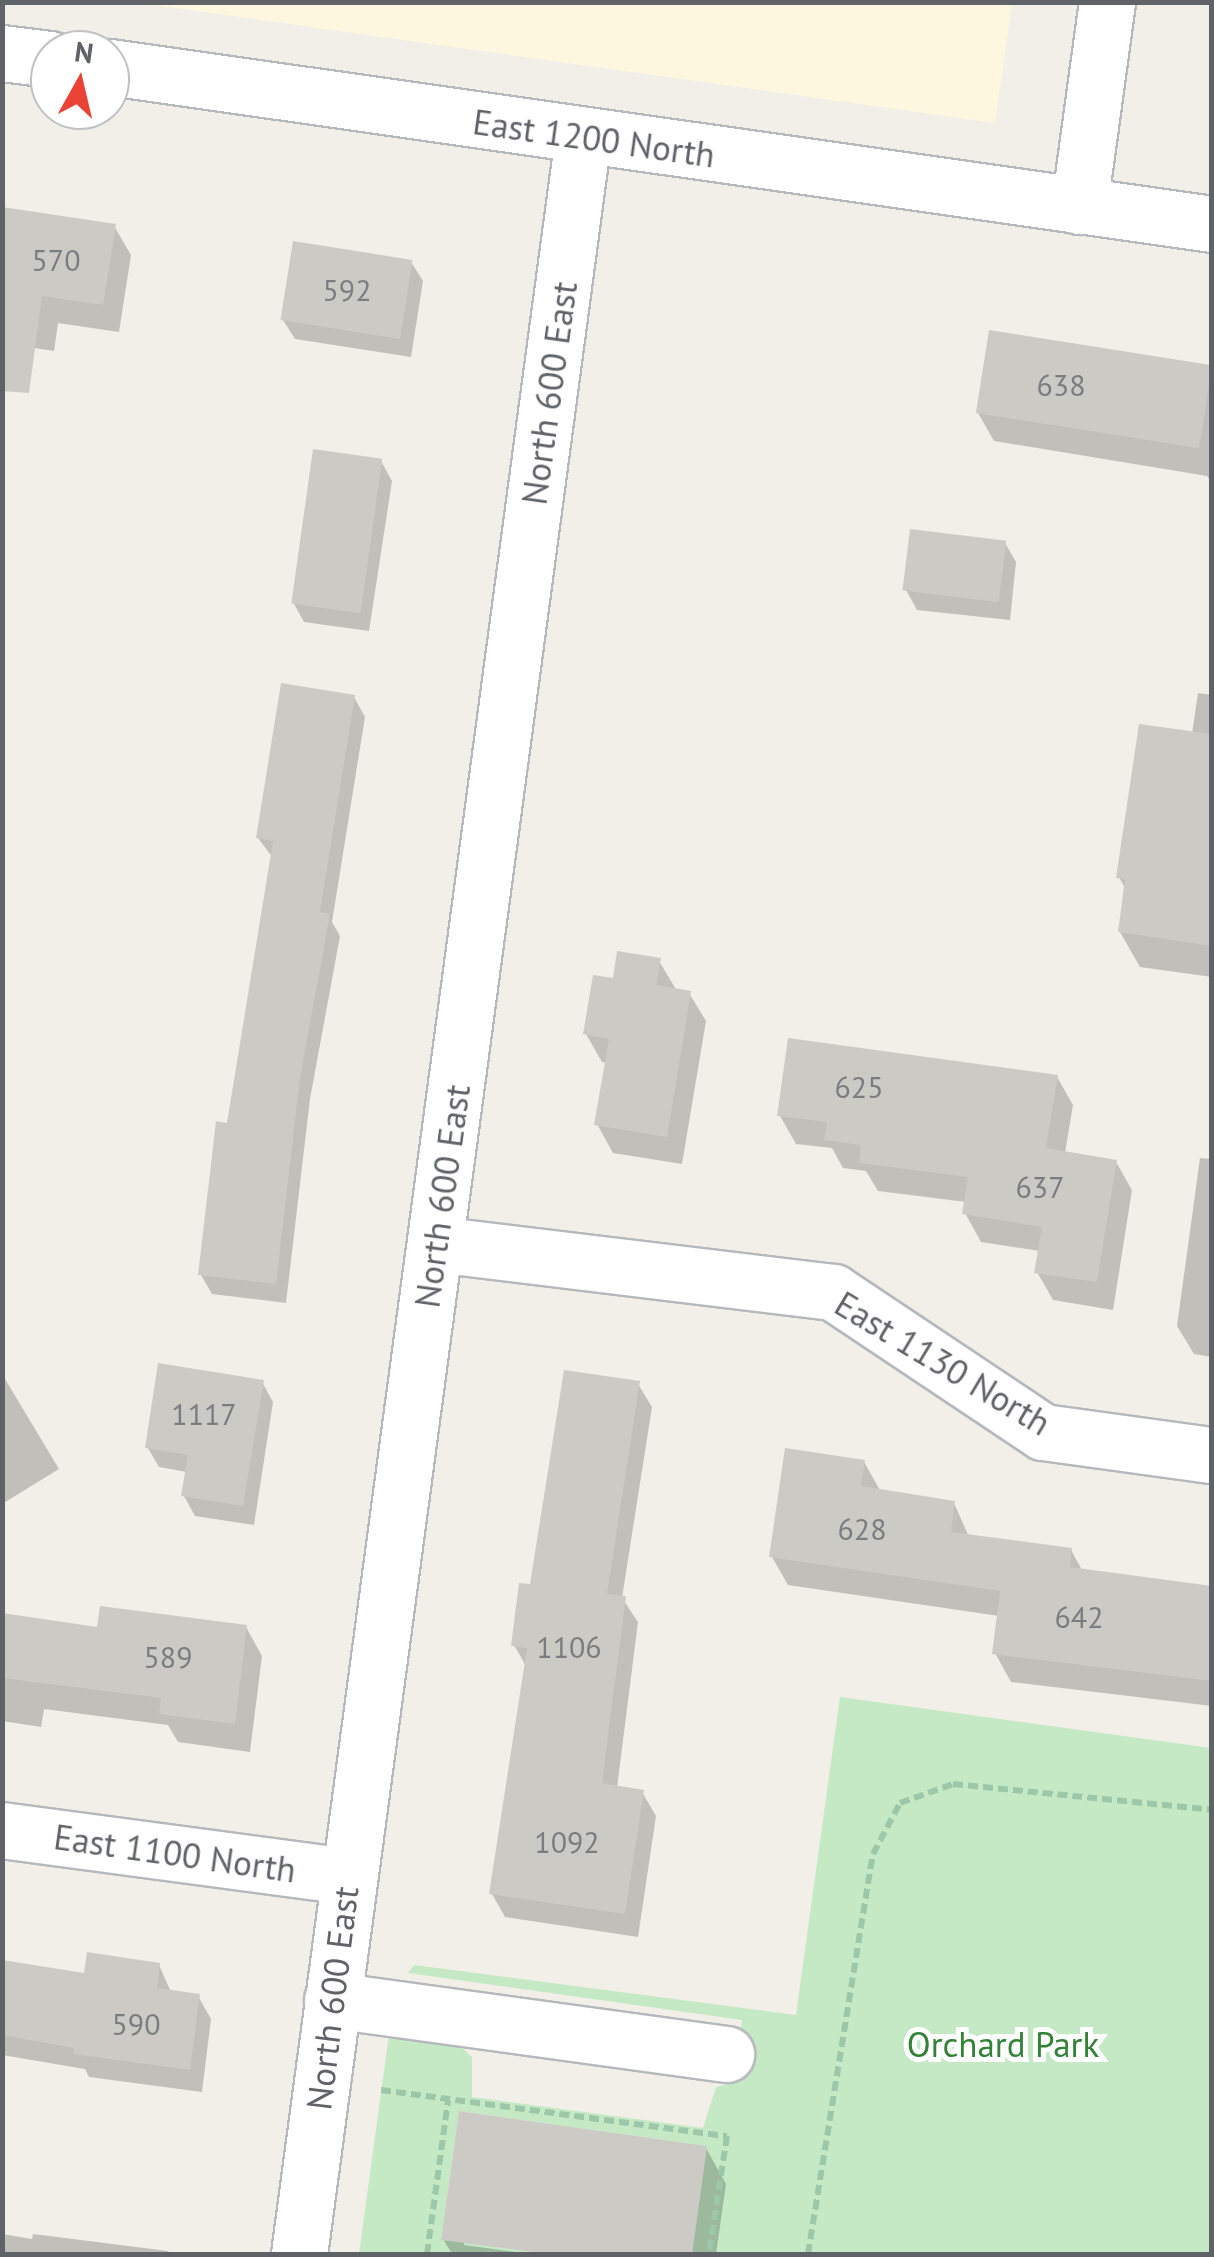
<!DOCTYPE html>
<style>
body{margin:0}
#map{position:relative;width:1214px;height:2257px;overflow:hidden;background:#f1efe8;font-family:"PT Sans",sans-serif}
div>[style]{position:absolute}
.commercial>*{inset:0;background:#fef7e0}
.green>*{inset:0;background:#c5e8c5}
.shadow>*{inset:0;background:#0003}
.building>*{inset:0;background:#cccac5;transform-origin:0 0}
.path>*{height:6px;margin-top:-3px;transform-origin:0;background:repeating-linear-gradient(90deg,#9cc7a9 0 10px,transparent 0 15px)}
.roads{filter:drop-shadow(2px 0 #b5b8bc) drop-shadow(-2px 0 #b5b8bc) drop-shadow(0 2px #b5b8bc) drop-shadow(0 -2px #b5b8bc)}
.minor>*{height:55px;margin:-27.5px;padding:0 27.5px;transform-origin:27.5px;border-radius:27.5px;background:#fff}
span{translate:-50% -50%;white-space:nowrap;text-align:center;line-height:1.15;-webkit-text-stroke:10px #fff;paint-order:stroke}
.number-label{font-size:30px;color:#7a7d7f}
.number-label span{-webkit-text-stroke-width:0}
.street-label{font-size:35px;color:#5f6368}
.park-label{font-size:35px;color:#348238}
.frame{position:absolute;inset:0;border:5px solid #5f6368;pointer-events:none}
.north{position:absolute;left:30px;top:30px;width:100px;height:100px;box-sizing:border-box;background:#fff;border:2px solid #bfc1c3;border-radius:50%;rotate:8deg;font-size:28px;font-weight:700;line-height:40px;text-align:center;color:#5f6368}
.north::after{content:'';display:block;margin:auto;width:35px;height:45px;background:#ea4335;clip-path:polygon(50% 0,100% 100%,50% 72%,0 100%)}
</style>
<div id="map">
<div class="commercial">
<i style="clip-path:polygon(140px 3px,1012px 3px,995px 123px)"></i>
</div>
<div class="green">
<i style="clip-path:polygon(840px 1697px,1211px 1748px,1211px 2254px,692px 2254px,707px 2146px,459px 2111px,441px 2239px,547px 2254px,359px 2254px,391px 2020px,406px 1986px,399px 2038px,460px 2046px,472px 2057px,472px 2097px,703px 2128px,716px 2087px,733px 2083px,742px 2020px,408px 1973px,414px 1965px,796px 2015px)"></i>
</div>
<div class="shadow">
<i style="clip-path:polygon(2px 209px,114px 226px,131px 255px,119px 332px,58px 323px,54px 351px,2px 343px)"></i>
<i style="clip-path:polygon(411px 262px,423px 281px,411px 357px,295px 339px,283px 320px)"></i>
<i style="clip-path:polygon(1212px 369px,1212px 484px,1207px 476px,994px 441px,978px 413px)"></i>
<i style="clip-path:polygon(381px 461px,392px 481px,369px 631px,304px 622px,293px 602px)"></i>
<i style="clip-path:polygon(1005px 543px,1016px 562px,1010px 620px,917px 610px,906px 590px)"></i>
<i style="clip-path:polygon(1198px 693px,1212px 695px,1212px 977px,1140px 967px,1120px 932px,1126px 890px,1119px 877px,1192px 734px)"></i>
<i style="clip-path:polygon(354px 697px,365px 717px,332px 922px,340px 936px,310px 1099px,286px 1303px,212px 1294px,201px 1275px,273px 858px,258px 838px)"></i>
<i style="clip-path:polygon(659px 961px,677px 991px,689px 993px,706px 1021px,682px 1164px,613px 1153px,597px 1124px,607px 1063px,602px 1062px,586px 1034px,615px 981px)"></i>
<i style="clip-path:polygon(1057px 1077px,1073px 1105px,1065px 1153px,1116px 1162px,1132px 1190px,1113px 1310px,1053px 1300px,1037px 1272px,1040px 1251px,981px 1242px,965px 1213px,966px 1202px,878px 1191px,866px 1171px,843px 1168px,832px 1148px,796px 1144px,780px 1116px)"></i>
<i style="clip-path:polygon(1200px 1158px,1212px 1159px,1212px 1357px,1194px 1354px,1177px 1326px)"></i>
<i style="clip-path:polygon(2px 1374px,59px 1469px,2px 1504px)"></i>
<i style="clip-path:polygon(262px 1382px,273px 1402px,254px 1525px,195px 1516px,184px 1496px,187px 1472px,159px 1467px,148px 1448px)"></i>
<i style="clip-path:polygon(638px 1384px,652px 1407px,622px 1598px,638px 1622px,617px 1788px,642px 1792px,656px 1816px,638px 1937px,505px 1917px,492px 1894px,527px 1668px,514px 1645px,532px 1587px)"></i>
<i style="clip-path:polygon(864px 1462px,881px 1492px,954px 1503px,969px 1537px,1071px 1550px,1083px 1572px,1212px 1594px,1212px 1706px,1011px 1682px,995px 1653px,999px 1616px,788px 1585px,772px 1557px)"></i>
<i style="clip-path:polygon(2px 1615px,99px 1630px,246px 1627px,262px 1656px,250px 1752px,178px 1742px,168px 1725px,44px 1709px,41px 1727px,2px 1721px)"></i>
<i style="clip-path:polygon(2px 1963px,86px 1976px,159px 1965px,171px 1992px,198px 1996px,211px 2019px,202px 2092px,89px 2077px,85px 2069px,2px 2055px)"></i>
<i style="clip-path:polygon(706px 2148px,726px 2184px,716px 2254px,565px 2254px,464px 2240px,464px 2245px,529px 2254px,452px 2254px,443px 2239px)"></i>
<i style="clip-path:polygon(2px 2234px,32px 2239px,33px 2234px,168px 2251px,170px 2254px,2px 2254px)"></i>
</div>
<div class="building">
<i style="clip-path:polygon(2px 207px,116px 224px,103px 305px,42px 296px,29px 393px,2px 391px)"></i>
<i style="left:293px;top:241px;width:121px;height:80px;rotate:9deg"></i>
<i style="left:989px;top:330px;width:226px;height:84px;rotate:9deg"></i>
<i style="left:313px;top:449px;width:70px;height:156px;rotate:8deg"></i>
<i style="left:910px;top:529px;width:97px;height:62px;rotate:7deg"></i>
<i style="clip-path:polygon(281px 683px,355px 695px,320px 912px,330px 914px,300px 1078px,276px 1284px,198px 1275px,216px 1121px,227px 1123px,273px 841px,256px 838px)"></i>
<i style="clip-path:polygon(1139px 724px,1212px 734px,1212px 946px,1118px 932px,1125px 879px,1116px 878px)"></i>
<i style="clip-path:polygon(617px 951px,661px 958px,656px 985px,691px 991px,667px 1137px,594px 1125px,609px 1039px,583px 1034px,593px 975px,613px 978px)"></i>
<i style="clip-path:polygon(788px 1038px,1058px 1075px,1046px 1148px,1117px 1160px,1097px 1282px,1034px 1273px,1042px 1227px,962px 1214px,968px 1177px,859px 1163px,861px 1145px,824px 1140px,827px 1122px,777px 1116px)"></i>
<i style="clip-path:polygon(158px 1363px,264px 1380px,243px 1506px,181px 1496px,188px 1455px,145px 1448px)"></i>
<i style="clip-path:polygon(564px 1370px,640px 1381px,607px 1594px,626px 1596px,602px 1783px,644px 1790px,625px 1914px,489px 1894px,527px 1648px,511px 1646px,519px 1583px,530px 1584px)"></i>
<i style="clip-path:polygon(785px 1448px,865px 1460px,861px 1486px,955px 1501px,951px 1532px,1072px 1548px,1070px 1567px,1212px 1586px,1212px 1681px,992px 1654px,1000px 1591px,769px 1557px)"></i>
<i style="clip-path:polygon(100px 1606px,247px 1625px,235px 1724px,159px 1714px,161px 1698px,2px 1678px,2px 1613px,97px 1627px)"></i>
<i style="clip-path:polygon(87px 1952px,160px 1963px,157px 1988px,200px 1994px,190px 2070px,74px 2054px,74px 2048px,2px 2035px,2px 1960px,84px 1973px)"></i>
<i style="clip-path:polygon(459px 2111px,707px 2146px,692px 2254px,547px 2254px,441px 2240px)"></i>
</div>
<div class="path">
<i style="left:381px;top:2090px;width:349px;rotate:7.6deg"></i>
<i style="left:727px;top:2136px;width:119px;rotate:98.7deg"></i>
<i style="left:427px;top:2254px;width:155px;rotate:-82.2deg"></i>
<i style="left:808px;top:2254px;width:405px;rotate:-80.8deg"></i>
<i style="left:873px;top:1854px;width:58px;rotate:-62.1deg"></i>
<i style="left:900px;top:1803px;width:56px;rotate:-19.7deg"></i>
<i style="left:953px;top:1784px;width:260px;rotate:5.7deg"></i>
</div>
<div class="roads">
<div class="minor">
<i style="left:2px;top:53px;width:48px;rotate:7.1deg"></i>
<i style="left:110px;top:67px;width:1113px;rotate:8.11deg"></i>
<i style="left:1079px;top:206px;width:206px;rotate:-82.2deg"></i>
<i style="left:436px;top:1244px;width:400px;rotate:6.9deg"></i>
<i style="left:833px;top:1292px;width:252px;rotate:33.7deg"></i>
<i style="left:1043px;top:1432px;width:171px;rotate:7.8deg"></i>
<i style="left:2px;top:1830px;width:349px;rotate:7.6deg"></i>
<i style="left:332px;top:2000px;width:398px;rotate:7.8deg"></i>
<i style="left:299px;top:2254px;width:2136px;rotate:-82.36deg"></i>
</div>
</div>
<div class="number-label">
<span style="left:56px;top:260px">570</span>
<span style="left:347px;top:290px">592</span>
<span style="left:1061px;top:385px">638</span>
<span style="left:859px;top:1087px">625</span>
<span style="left:1040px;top:1187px">637</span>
<span style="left:204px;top:1414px">1117</span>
<span style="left:862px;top:1529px">628</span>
<span style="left:1079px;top:1617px">642</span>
<span style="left:569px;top:1647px">1106</span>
<span style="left:168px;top:1657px">589</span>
<span style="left:567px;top:1842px">1092</span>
<span style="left:136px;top:2024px">590</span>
</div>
<div class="street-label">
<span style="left:594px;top:138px;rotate:8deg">East 1200 North</span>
<span style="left:549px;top:393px;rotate:-82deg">North 600 East</span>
<span style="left:442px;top:1196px;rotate:-82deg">North 600 East</span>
<span style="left:943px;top:1363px;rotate:31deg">East 1130 North</span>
<span style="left:175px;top:1853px;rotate:8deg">East 1100 North</span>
<span style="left:332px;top:1998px;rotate:-83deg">North 600 East</span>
</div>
<div class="park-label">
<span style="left:1003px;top:2044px">Orchard Park</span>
</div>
<div class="frame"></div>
<div class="north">N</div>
</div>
